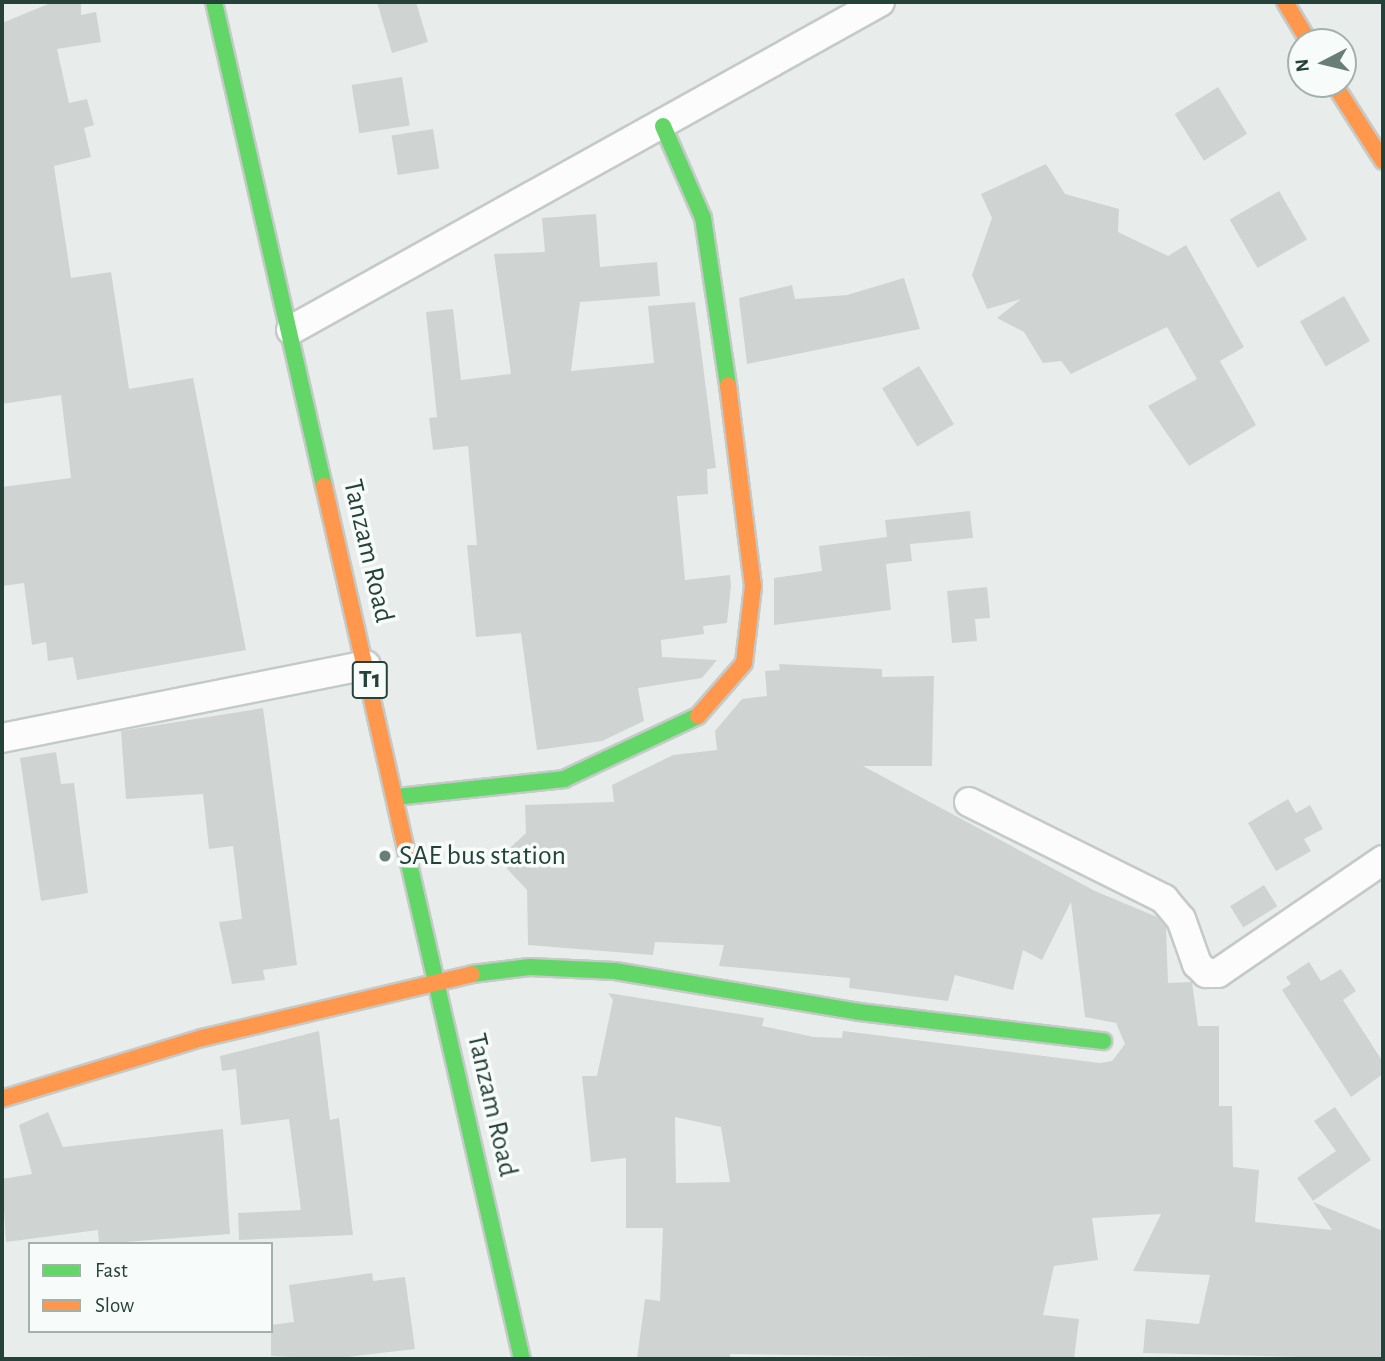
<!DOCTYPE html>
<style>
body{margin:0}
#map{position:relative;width:1385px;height:1361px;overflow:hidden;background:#e8edeb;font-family:"Alegreya Sans",sans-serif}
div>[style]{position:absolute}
.building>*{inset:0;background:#cfd4d2;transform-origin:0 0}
.roads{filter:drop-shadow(2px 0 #c5cac8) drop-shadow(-2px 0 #c5cac8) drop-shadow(0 2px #c5cac8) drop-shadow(0 -2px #c5cac8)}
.street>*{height:28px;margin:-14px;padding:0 14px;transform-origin:14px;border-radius:14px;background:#fcfcfc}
.fast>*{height:16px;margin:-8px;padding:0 8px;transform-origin:8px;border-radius:8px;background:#63d668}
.slow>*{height:16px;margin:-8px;padding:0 8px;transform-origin:8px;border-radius:8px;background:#ff974d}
.dots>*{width:19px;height:19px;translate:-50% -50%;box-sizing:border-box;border:4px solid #f7fbf9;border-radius:50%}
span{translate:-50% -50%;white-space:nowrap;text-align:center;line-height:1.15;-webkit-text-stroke:7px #f7fbf9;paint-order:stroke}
.shield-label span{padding:2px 5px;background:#f7fbf9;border:2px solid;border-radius:5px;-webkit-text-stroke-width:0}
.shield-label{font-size:26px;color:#24423a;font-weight:700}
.street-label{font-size:28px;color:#24423a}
.poi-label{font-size:28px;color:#24423a}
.left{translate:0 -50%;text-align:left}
.frame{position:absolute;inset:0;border:4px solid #24423a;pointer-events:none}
.legend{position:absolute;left:28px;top:1242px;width:245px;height:91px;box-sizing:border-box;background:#f7fbf9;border:2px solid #a3b1ad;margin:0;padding:9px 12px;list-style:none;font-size:21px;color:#24423a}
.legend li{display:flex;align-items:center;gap:14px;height:35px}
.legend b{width:35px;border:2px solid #a3b1ad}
.north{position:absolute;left:1287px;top:28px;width:70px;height:70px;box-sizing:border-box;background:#f7fbf9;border:2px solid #a3b1ad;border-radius:50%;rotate:263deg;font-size:19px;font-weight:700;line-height:28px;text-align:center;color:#24423a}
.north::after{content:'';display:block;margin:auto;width:24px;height:32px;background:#697e78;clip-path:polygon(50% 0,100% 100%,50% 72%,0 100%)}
</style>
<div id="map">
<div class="building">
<i style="clip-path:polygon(53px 2px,81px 2px,81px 15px,96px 12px,101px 42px,57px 49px,69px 103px,87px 99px,94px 125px,84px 128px,91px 157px,54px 166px,71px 278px,111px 272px,129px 389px,193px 378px,246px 650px,77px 680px,73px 657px,48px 661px,46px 642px,32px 645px,24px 583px,2px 586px,2px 487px,71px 478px,61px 395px,2px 404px,2px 23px)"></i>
<i style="clip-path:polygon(377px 2px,416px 2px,428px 42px,392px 53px)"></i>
<i style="left:402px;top:77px;width:49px;height:51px;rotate:81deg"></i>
<i style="left:1218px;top:87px;width:55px;height:51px;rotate:58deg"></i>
<i style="left:433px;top:129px;width:40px;height:42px;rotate:81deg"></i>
<i style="clip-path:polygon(1046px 164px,1065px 194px,1119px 209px,1118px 232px,1168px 256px,1186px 245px,1244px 347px,1220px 361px,1256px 425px,1189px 466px,1148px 406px,1197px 379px,1167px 327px,1071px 374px,1061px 361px,1043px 363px,1024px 332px,997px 318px,1021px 299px,987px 309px,972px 275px,992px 218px,981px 194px)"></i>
<i style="left:1279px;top:191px;width:56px;height:57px;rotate:60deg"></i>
<i style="clip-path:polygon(596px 214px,600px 267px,657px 262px,660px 296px,580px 302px,571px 371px,654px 363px,648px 306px,695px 302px,716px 468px,707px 469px,708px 494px,677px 496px,685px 580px,730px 575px,731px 586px,727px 623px,703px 626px,704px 634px,661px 640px,662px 657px,717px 660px,702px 678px,638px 688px,644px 721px,602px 741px,537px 750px,521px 633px,476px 637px,467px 545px,477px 545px,468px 446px,433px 450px,429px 418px,437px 417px,426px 312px,453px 309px,461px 380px,511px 374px,494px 254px,545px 252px,542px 218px)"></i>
<i style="clip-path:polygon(904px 278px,920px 329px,747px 364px,739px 298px,792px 285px,795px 299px,847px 295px)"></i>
<i style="left:1344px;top:296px;width:52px;height:51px;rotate:60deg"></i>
<i style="left:919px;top:366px;width:68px;height:43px;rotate:59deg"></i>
<i style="clip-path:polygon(970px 511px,973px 538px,910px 544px,912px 561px,886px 564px,891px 610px,774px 625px,774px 578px,822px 571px,819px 546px,887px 537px,885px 520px)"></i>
<i style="clip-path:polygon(987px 587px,990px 618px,975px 619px,977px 641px,952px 643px,947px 591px)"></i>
<i style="clip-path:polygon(evenodd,779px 664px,882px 669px,882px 677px,934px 676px,932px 766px,863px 766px,1095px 891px,1157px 917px,1166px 927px,1168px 983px,1192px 982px,1198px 1026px,1219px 1026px,1219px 1106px,1232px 1106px,1233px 1167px,1259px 1170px,1255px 1222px,1332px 1230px,1313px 1202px,1383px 1231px,1383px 1359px,1143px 1353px,1146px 1319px,1199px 1324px,1210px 1275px,1133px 1271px,1161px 1214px,1092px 1218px,1098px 1260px,1054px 1266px,1043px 1315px,1079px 1319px,1074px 1359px,730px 1354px,730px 1359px,637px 1359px,645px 1299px,660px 1301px,663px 1228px,626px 1228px,626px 1158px,591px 1162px,582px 1076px,597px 1076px,613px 1000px,608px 993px,764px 1018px,762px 1026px,814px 1037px,842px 1038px,843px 1031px,1100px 1063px,1112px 1061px,1125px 1044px,1116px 1023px,1085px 1017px,1071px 902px,1042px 960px,1023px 950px,1013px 990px,955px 975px,948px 1001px,849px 988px,850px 978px,719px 966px,724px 945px,655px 942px,653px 955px,528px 945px,527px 890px,498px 859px,526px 833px,525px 805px,614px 802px,612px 785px,673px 755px,717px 750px,715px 731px,742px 699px,767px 696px,765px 671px,780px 670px,779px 664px,675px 1117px,721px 1127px,730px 1182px,676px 1183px,675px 1117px)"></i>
<i style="clip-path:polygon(263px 708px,297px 965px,263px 970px,265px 980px,232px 984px,219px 922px,242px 919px,233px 846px,209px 849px,203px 794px,126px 799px,121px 731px)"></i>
<i style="clip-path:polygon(56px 752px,61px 784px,74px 783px,88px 893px,41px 901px,20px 758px)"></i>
<i style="clip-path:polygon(1288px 799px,1296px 813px,1310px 805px,1323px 829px,1304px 839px,1311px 851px,1276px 871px,1248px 823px)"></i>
<i style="left:1264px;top:885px;width:25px;height:40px;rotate:58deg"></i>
<i style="clip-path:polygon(1309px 962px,1321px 981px,1341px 969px,1356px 991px,1343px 1000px,1383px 1062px,1383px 1074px,1351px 1097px,1282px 990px,1291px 984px,1286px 977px)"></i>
<i style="clip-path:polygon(319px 1031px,330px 1120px,339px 1118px,353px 1235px,239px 1240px,238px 1213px,301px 1210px,289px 1119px,241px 1125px,236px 1069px,222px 1071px,220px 1056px)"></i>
<i style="clip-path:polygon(1335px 1107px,1371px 1160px,1313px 1201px,1297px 1178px,1336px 1151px,1314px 1121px)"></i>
<i style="clip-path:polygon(48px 1112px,63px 1147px,223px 1129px,230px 1234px,99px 1244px,98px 1230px,6px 1242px,2px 1179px,32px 1174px,19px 1125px)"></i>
<i style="clip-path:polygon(372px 1273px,373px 1281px,405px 1277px,415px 1349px,330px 1359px,271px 1356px,271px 1325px,294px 1322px,289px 1285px)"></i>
</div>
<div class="roads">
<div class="street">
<i style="left:291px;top:330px;width:674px;rotate:-29.11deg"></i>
<i style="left:2px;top:738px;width:371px;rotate:-11.3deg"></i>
<i style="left:969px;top:802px;width:218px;rotate:26.4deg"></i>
<i style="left:1164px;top:899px;width:26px;rotate:50deg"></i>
<i style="left:1181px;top:919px;width:48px;rotate:70.4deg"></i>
<i style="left:1197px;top:964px;width:13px;rotate:45deg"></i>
<i style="left:1206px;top:973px;width:12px"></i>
<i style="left:1218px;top:973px;width:200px;rotate:-34.4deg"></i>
</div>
<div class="fast">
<i style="left:214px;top:2px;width:496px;rotate:77.2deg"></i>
<i style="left:663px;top:126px;width:100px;rotate:66.5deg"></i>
<i style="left:703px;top:218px;width:170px;rotate:81.5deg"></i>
<i style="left:396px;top:797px;width:169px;rotate:-6.1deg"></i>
<i style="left:564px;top:779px;width:148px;rotate:-25.2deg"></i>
<i style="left:408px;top:859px;width:513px;rotate:77.16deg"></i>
<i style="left:472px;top:974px;width:58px;rotate:-6.9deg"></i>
<i style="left:530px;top:967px;width:85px;rotate:2.7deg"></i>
<i style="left:615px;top:971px;width:247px;rotate:9.5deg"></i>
<i style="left:859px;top:1012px;width:246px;rotate:6.8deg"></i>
</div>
<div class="slow">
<i style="left:1285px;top:2px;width:47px;rotate:59deg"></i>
<i style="left:1334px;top:84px;width:91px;rotate:57.5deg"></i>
<i style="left:324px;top:486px;width:382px;rotate:77.3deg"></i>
<i style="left:698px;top:716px;width:70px;rotate:-49deg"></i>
<i style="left:744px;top:663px;width:78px;rotate:-83.3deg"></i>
<i style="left:753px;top:586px;width:202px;rotate:-97.1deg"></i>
<i style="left:2px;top:1099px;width:209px;rotate:-17deg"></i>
<i style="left:202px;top:1038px;width:277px;rotate:-13.3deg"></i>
</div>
</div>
<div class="dots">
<i style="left:385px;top:856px;background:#697e78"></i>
</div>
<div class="shield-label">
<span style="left:370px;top:680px">T1</span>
</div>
<div class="street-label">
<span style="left:368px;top:551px;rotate:77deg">Tanzam Road</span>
<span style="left:492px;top:1105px;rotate:77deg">Tanzam Road</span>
</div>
<div class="poi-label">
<span class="left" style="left:399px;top:856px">SAE bus station</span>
</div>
<div class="frame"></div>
<ul class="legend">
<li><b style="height:9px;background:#63d668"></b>Fast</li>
<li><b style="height:9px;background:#ff974d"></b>Slow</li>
</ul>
<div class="north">N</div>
</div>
